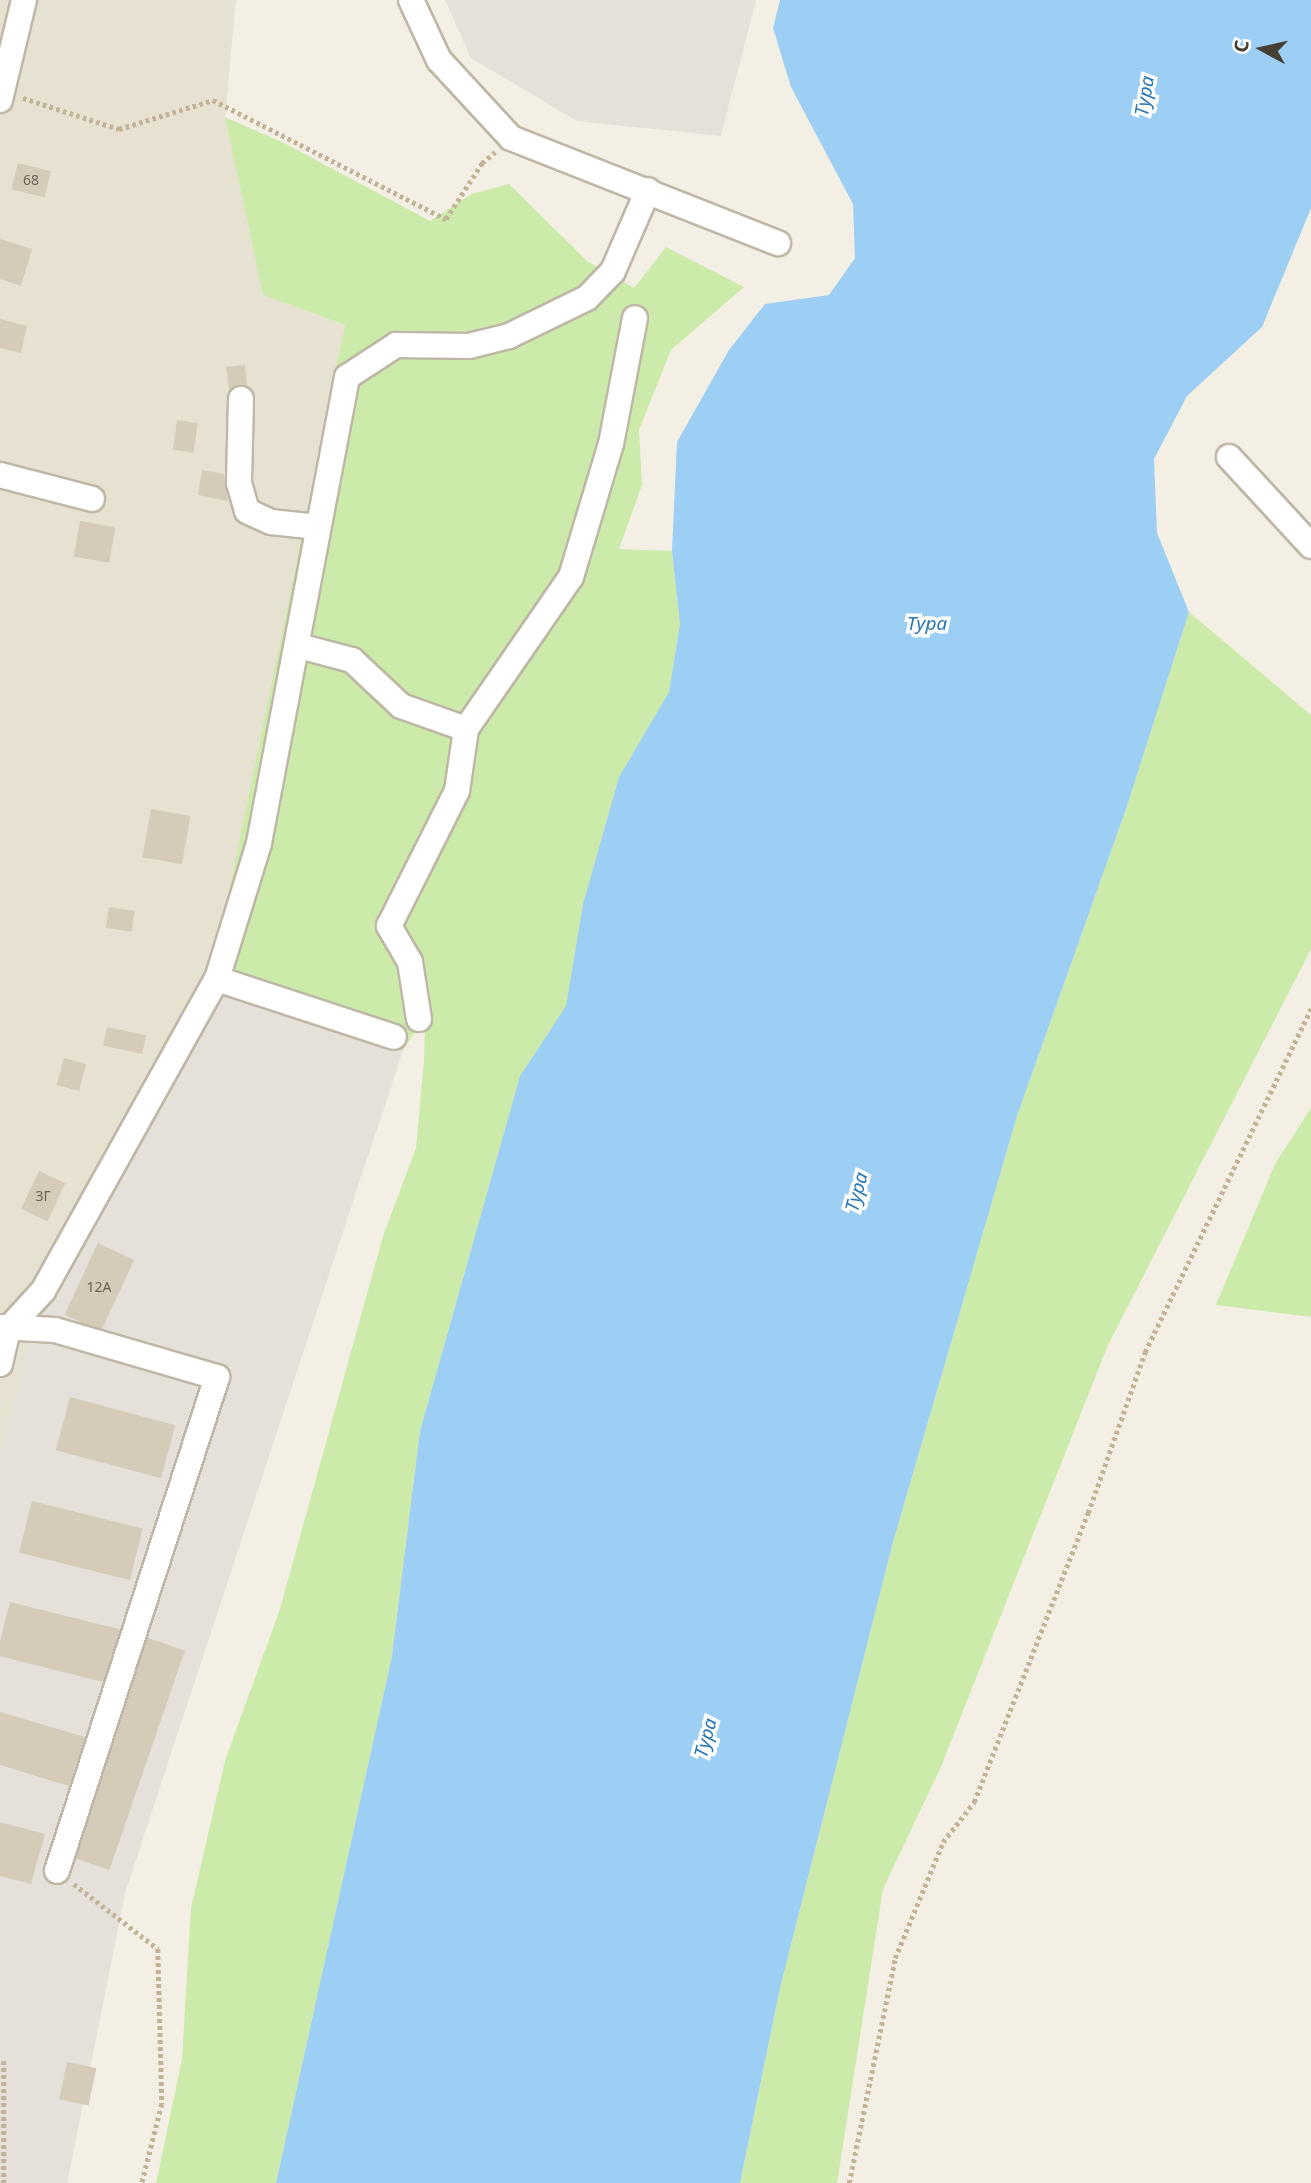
<!DOCTYPE html>
<meta charset="utf-8">
<style>
body{margin:0}
#map{position:relative;width:1311px;height:2183px;overflow:hidden;background:#f3efe4;font-family:"Noto Sans",sans-serif}
div>[style]{position:absolute}
.residential>*{inset:0;background:#e7e1d2}
.industrial>*{inset:0;background:#e5e0d9}
.green>*{inset:0;background:#cceaaa}
.water>*{inset:0;background:#9dcef4}
.building>*{inset:0;background:#d5cbb9;transform-origin:0 0}
.path>*{height:4.5px;margin-top:-2.25px;transform-origin:0;background:repeating-linear-gradient(90deg,#c2b397 0 3.5px,transparent 0 7px)}
.roads{filter:drop-shadow(2px 0 #bfb7a6) drop-shadow(-2px 0 #bfb7a6) drop-shadow(0 2px #bfb7a6) drop-shadow(0 -2px #bfb7a6)}
.minor>*{height:24px;margin:-12px;padding:0 12px;transform-origin:12px;border-radius:12px;background:#fff}
span{translate:-50% -50%;white-space:nowrap;text-align:center;line-height:1.15;-webkit-text-stroke:7px #fff;paint-order:stroke}
.number-label{font-size:14px;color:#6a6255}
.number-label span{-webkit-text-stroke-width:0}
.water-label{font-size:19px;color:#2777b7;font-style:italic}
.north{position:absolute;left:1227px;top:14px;width:70px;height:70px;-webkit-text-stroke:5px #fff;paint-order:stroke;rotate:278deg;font-size:19px;font-weight:700;line-height:28px;text-align:center;color:#463f34}
.north::after{content:'';display:block;margin:auto;width:24px;height:32px;background:#463f34;clip-path:polygon(50% 0,100% 100%,50% 72%,0 100%)}
</style>
<div id="map">
<div class="residential">
<i style="clip-path:polygon(0 0,236px 0,225px 117px,263px 295px,345px 325px,219px 940px,221px 991px,0 1456px)"></i>
</div>
<div class="industrial">
<i style="clip-path:polygon(445px 0,756px 0,721px 136px,577px 121px,471px 58px)"></i>
<i style="clip-path:polygon(221px 991px,403px 1050px,125px 1893px,67px 2183px,0 2183px,0 1456px,38px 1312px)"></i>
</div>
<div class="green">
<i style="clip-path:polygon(225px 117px,286px 144px,430px 221px,472px 194px,509px 184px,587px 261px,634px 288px,666px 247px,744px 287px,671px 350px,639px 430px,642px 485px,619px 549px,672px 551px,680px 624px,669px 693px,619px 777px,583px 904px,566px 1006px,520px 1076px,420px 1431px,392px 1656px,276px 2183px,156px 2183px,182px 2059px,191px 1908px,225px 1761px,280px 1609px,383px 1236px,416px 1148px,424px 1060px,426px 994px,414px 1033px,403px 1050px,221px 991px,219px 940px,345px 325px,263px 295px)"></i>
<i style="clip-path:polygon(1189px 612px,1311px 715px,1311px 949px,1108px 1345px,940px 1769px,883px 1889px,837px 2183px,740px 2183px,780px 1988px,893px 1542px,1017px 1116px,1126px 809px)"></i>
<i style="clip-path:polygon(1311px 1108px,1311px 1317px,1216px 1305px,1275px 1164px)"></i>
</div>
<div class="water">
<i style="clip-path:polygon(780px 0,1311px 0,1311px 208px,1262px 327px,1187px 396px,1154px 459px,1157px 533px,1189px 612px,1126px 809px,1017px 1116px,893px 1542px,780px 1988px,740px 2183px,276px 2183px,392px 1656px,420px 1431px,520px 1076px,566px 1006px,583px 904px,619px 777px,669px 692px,680px 624px,672px 551px,677px 442px,729px 350px,765px 304px,829px 295px,855px 258px,853px 204px,791px 87px,773px 28px)"></i>
</div>
<div class="building">
<i style="left:18px;top:163px;width:34px;height:27px;rotate:14deg"></i>
<i style="clip-path:polygon(0 239px,32px 249px,21px 286px,0 279px)"></i>
<i style="clip-path:polygon(0 319px,27px 326px,21px 353px,0 348px)"></i>
<i style="clip-path:polygon(245px 365px,247px 386px,229px 391px,226px 367px)"></i>
<i style="left:177px;top:420px;width:21px;height:30px;rotate:8deg"></i>
<i style="clip-path:polygon(202px 470px,224px 474px,228px 501px,198px 495px)"></i>
<i style="left:80px;top:521px;width:36px;height:36px;rotate:10deg"></i>
<i style="left:151px;top:809px;width:40px;height:49px;rotate:10deg"></i>
<i style="left:109px;top:907px;width:26px;height:21px;rotate:9deg"></i>
<i style="left:107px;top:1027px;width:40px;height:19px;rotate:12deg"></i>
<i style="left:64px;top:1058px;width:23px;height:28px;rotate:15deg"></i>
<i style="left:39px;top:1171px;width:29px;height:42px;rotate:25deg"></i>
<i style="left:98px;top:1243px;width:40px;height:79px;rotate:25deg"></i>
<i style="left:70px;top:1397px;width:109px;height:55px;rotate:15deg"></i>
<i style="left:32px;top:1501px;width:114px;height:53px;rotate:14deg"></i>
<i style="left:10px;top:1602px;width:113px;height:55px;rotate:14deg"></i>
<i style="left:148px;top:1638px;width:39px;height:232px;rotate:19deg"></i>
<i style="clip-path:polygon(0 1712px,85px 1737px,69px 1786px,0 1765px)"></i>
<i style="clip-path:polygon(0 1822px,45px 1834px,31px 1884px,0 1876px)"></i>
<i style="left:67px;top:2062px;width:30px;height:38px;rotate:12deg"></i>
</div>
<div class="path">
<i style="left:23px;top:98px;width:101px;rotate:17.9deg"></i>
<i style="left:119px;top:129px;width:98px;rotate:-17.1deg"></i>
<i style="left:213px;top:100px;width:262px;rotate:27.1deg"></i>
<i style="left:446px;top:219px;width:67px;rotate:-57.3deg"></i>
<i style="left:482px;top:163px;width:17px;rotate:-40deg"></i>
<i style="left:74px;top:1884px;width:106px;rotate:37.7deg"></i>
<i style="left:158px;top:1949px;width:155px;rotate:88.5deg"></i>
<i style="left:162px;top:2104px;width:81px;rotate:104.2deg"></i>
<i style="left:4px;top:2061px;width:122px;rotate:90deg"></i>
<i style="left:849px;top:2183px;width:230px;rotate:-78.4deg"></i>
<i style="left:895px;top:1958px;width:126px;rotate:-67.5deg"></i>
<i style="left:943px;top:1842px;width:51px;rotate:-52.2deg"></i>
<i style="left:974px;top:1802px;width:311px;rotate:-68.5deg"></i>
<i style="left:1088px;top:1513px;width:171px;rotate:-70.5deg"></i>
<i style="left:1145px;top:1352px;width:382px;rotate:-64.2deg"></i>
</div>
<div class="roads">
<div class="minor">
<i style="left:411px;top:0;width:66px;rotate:65deg"></i>
<i style="left:439px;top:60px;width:106px;rotate:47.3deg"></i>
<i style="left:511px;top:138px;width:287px;rotate:21.5deg"></i>
<i style="left:0;top:100px;width:103px;rotate:-76.5deg"></i>
<i style="left:241px;top:399px;width:84px;rotate:91.4deg"></i>
<i style="left:239px;top:483px;width:29px;rotate:74deg"></i>
<i style="left:247px;top:511px;width:26px;rotate:25deg"></i>
<i style="left:271px;top:522px;width:47px;rotate:6.1deg"></i>
<i style="left:1229px;top:457px;width:121px;rotate:47.3deg"></i>
<i style="left:0;top:475px;width:95px;rotate:14.6deg"></i>
<i style="left:299px;top:646px;width:55px;rotate:14.8deg"></i>
<i style="left:352px;top:660px;width:67px;rotate:43.2deg"></i>
<i style="left:401px;top:706px;width:69px;rotate:19.5deg"></i>
<i style="left:466px;top:729px;width:185px;rotate:-55.4deg"></i>
<i style="left:571px;top:577px;width:139px;rotate:-73.3deg"></i>
<i style="left:611px;top:444px;width:128px;rotate:-79.2deg"></i>
<i style="left:217px;top:979px;width:186px;rotate:18.1deg"></i>
<i style="left:419px;top:1019px;width:58px;rotate:-99deg"></i>
<i style="left:410px;top:962px;width:42px;rotate:-120.3deg"></i>
<i style="left:389px;top:926px;width:151px;rotate:-63.3deg"></i>
<i style="left:457px;top:791px;width:63px;rotate:-81.7deg"></i>
<i style="left:0;top:1327px;width:55px;rotate:3.1deg"></i>
<i style="left:55px;top:1330px;width:169px;rotate:16.2deg"></i>
<i style="left:217px;top:1377px;width:519px;rotate:107.95deg"></i>
<i style="left:0;top:1364px;width:36px;rotate:-77deg"></i>
<i style="left:8px;top:1329px;width:52px;rotate:-47.4deg"></i>
<i style="left:43px;top:1291px;width:357px;rotate:-60.9deg"></i>
<i style="left:217px;top:979px;width:142px;rotate:-72.8deg"></i>
<i style="left:259px;top:843px;width:474px;rotate:-79.3deg"></i>
<i style="left:347px;top:377px;width:59px;rotate:-33.1deg"></i>
<i style="left:396px;top:345px;width:73px;rotate:0.8deg"></i>
<i style="left:469px;top:346px;width:41px;rotate:-14deg"></i>
<i style="left:509px;top:336px;width:87px;rotate:-26deg"></i>
<i style="left:587px;top:298px;width:37px;rotate:-46deg"></i>
<i style="left:613px;top:271px;width:88px;rotate:-66.6deg"></i>
</div>
</div>
<div class="number-label">
<span style="left:31px;top:180px">68</span>
<span style="left:43px;top:1196px">3Г</span>
<span style="left:99px;top:1287px">12А</span>
</div>
<div class="water-label">
<span style="left:1145px;top:96px;rotate:-81deg">Тура</span>
<span style="left:927px;top:624px">Тура</span>
<span style="left:857px;top:1192px;rotate:-75deg">Тура</span>
<span style="left:706px;top:1738px;rotate:-75deg">Тура</span>
</div>
<div class="north">С</div>
</div>
